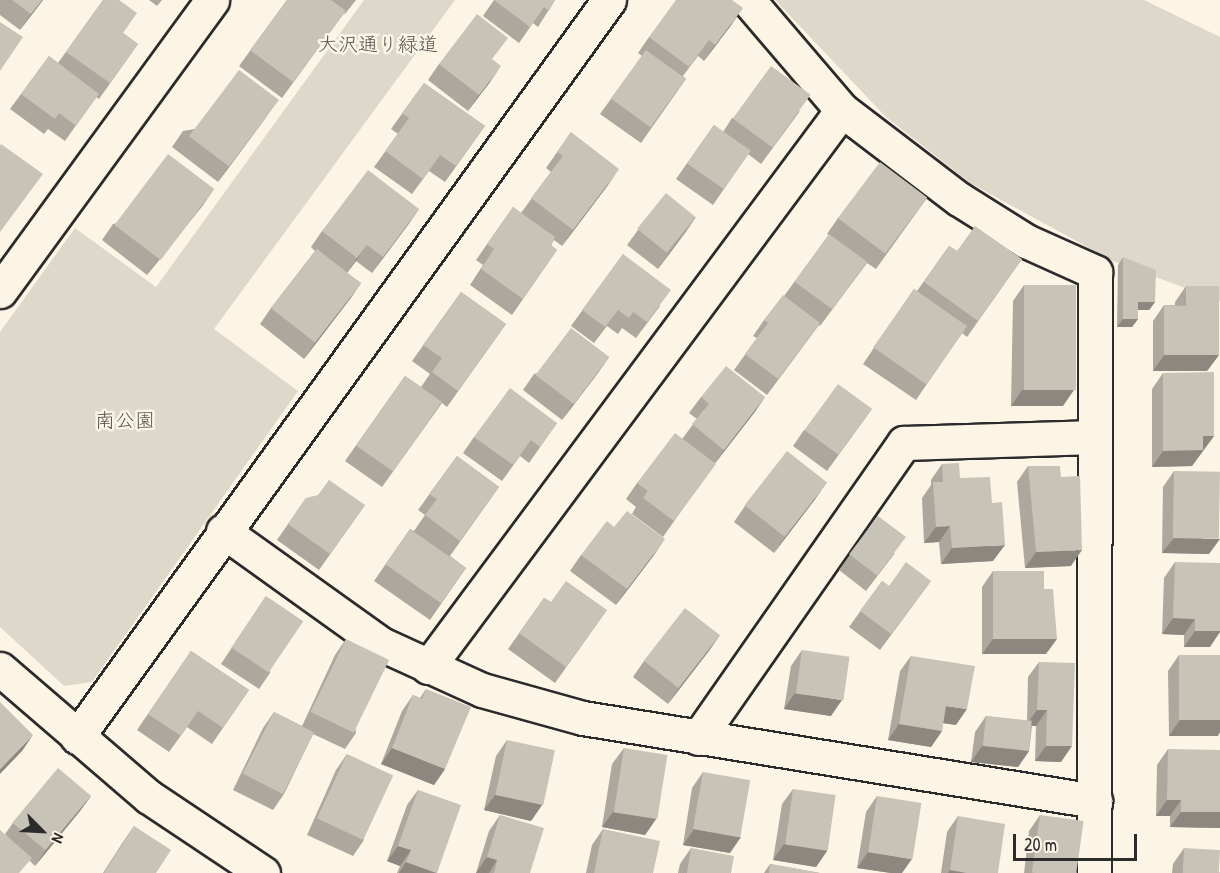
<!DOCTYPE html>
<meta charset="utf-8">
<style>
body{margin:0}
#map{position:relative;width:1220px;height:873px;overflow:hidden;background:#fcf5e5;font-family:"Patrick Hand","Klee One",sans-serif}
div>[style]{position:absolute}
.green>*{inset:0;background:#ded8ca}
.roads{filter:drop-shadow(2px 0 #2b2b2b) drop-shadow(-2px 0 #2b2b2b) drop-shadow(0 2px #2b2b2b) drop-shadow(0 -2px #2b2b2b)}
.minor>*{height:33px;margin:-16.5px;padding:0 16.5px;transform-origin:16.5px;border-radius:16.5px;background:#fcf5e5}
.wall>*{inset:0;background:#aca89d}
.shaded-wall>*{inset:0;background:#8c8880}
.building>*{inset:0;background:#c8c3b7;transform-origin:0 0}
span{translate:-50% -50%;white-space:nowrap;text-align:center;line-height:1.15;-webkit-text-stroke:5px #fcf5e5;paint-order:stroke}
.park-label{font-size:20px;color:#585653}
.north{position:absolute;left:12px;top:801px;width:60px;height:60px;-webkit-text-stroke:4px #fcf5e5;paint-order:stroke;rotate:114deg;font-size:16px;font-weight:700;line-height:24px;text-align:center;color:#2b2b2b}
.north::after{content:'';display:block;margin:auto;width:21px;height:27px;background:#2b2b2b;clip-path:polygon(50% 0,100% 100%,50% 72%,0 100%)}
.scale{position:absolute;left:1013px;top:834px;width:124px;height:27px;box-sizing:border-box;border:3px solid #2b2b2b;border-top:0;padding-left:8px;font-size:18px;line-height:21px;white-space:nowrap;color:#2b2b2b;-webkit-text-stroke:4px #fcf5e5;paint-order:stroke}
</style>
<div id="map">
<div class="green">
<i style="clip-path:polygon(364px 0,455px 0,214px 329px,298px 391px,92px 682px,64px 686px,0 627px,0 332px,75px 228px,156px 287px)"></i>
<i style="clip-path:polygon(775px 0,1144px 0,1220px 37px,1220px 301px,1113px 261px,970px 183px,886px 117px)"></i>
</div>
<div class="roads">
<div class="minor">
<i style="left:748px;top:0;width:145px;rotate:49.5deg"></i>
<i style="left:842px;top:110px;width:147px;rotate:37.3deg"></i>
<i style="left:959px;top:199px;width:79px;rotate:32.1deg"></i>
<i style="left:1026px;top:241px;width:76px;rotate:24.2deg"></i>
<i style="left:1095px;top:272px;width:601px;rotate:90.1deg"></i>
<i style="left:0;top:291px;width:360px;rotate:-53.9deg"></i>
<i style="left:223px;top:531px;width:194px;rotate:35.6deg"></i>
<i style="left:381px;top:644px;width:111px;rotate:24.5deg"></i>
<i style="left:482px;top:690px;width:105px;rotate:15.5deg"></i>
<i style="left:583px;top:718px;width:519px;rotate:9.21deg"></i>
<i style="left:428px;top:667px;width:694px;rotate:-53.38deg"></i>
<i style="left:0;top:669px;width:196px;rotate:40.7deg"></i>
<i style="left:149px;top:797px;width:137px;rotate:33.7deg"></i>
<i style="left:77px;top:737px;width:909px;rotate:-54.18deg"></i>
<i style="left:698px;top:738px;width:360px;rotate:-55.1deg"></i>
<i style="left:904px;top:443px;width:191px;rotate:-1.8deg"></i>
</div>
</div>
<div class="wall">
<i style="clip-path:polygon(0 0,43px 0,20px 30px,0 15px)"></i>
<i style="clip-path:polygon(103px 0,123px 33px,138px 44px,99px 99px,96px 97px,65px 141px,48px 129px,44px 134px,10px 109px,49px 56px,58px 63px)"></i>
<i style="clip-path:polygon(149px 0,162px 0,157px 6px)"></i>
<i style="clip-path:polygon(287px 0,356px 0,345px 14px,344px 13px,282px 98px,239px 66px)"></i>
<i style="clip-path:polygon(494px 0,555px 0,538px 27px,533px 23px,519px 43px,483px 16px)"></i>
<i style="clip-path:polygon(732px 24px,704px 61px,698px 56px,683px 76px,686px 79px,641px 143px,600px 114px,642px 56px,638px 53px,649px 37px)"></i>
<i style="clip-path:polygon(492px 60px,490px 82px,468px 111px,428px 80px,439px 64px)"></i>
<i style="clip-path:polygon(424px 83px,485px 126px,445px 182px,429px 171px,412px 194px,374px 167px,398px 134px,391px 129px)"></i>
<i style="clip-path:polygon(800px 111px,761px 164px,748px 154px,713px 205px,676px 179px,714px 125px,723px 132px,732px 118px)"></i>
<i style="clip-path:polygon(267px 116px,218px 182px,172px 147px,183px 131px)"></i>
<i style="clip-path:polygon(571px 132px,608px 185px,562px 246px,554px 240px,551px 245px,557px 250px,512px 315px,470px 285px,483px 265px,476px 260px,513px 207px,521px 213px,551px 172px,546px 168px)"></i>
<i style="clip-path:polygon(927px 198px,876px 269px,867px 263px,820px 326px,819px 325px,767px 395px,734px 370px,757px 338px,753px 336px,764px 320px,784px 296px,829px 235px,827px 234px,838px 218px)"></i>
<i style="clip-path:polygon(203px 205px,147px 275px,102px 240px,113px 224px)"></i>
<i style="clip-path:polygon(419px 209px,372px 273px,356px 261px,347px 273px,361px 283px,350px 299px,304px 359px,260px 324px,271px 308px,315px 251px,311px 247px,322px 231px)"></i>
<i style="clip-path:polygon(696px 217px,658px 269px,627px 245px,638px 230px)"></i>
<i style="clip-path:polygon(949px 246px,957px 251px,1022px 259px,967px 337px,962px 333px,916px 400px,863px 364px,914px 289px,917px 291px)"></i>
<i style="clip-path:polygon(623px 254px,660px 306px,636px 338px,622px 328px,618px 334px,607px 326px,594px 343px,571px 326px)"></i>
<i style="clip-path:polygon(1123px 257px,1155px 302px,1149px 310px,1138px 310px,1138px 319px,1132px 327px,1117px 327px,1118px 265px)"></i>
<i style="clip-path:polygon(1024px 285px,1063px 406px,1011px 406px,1013px 301px)"></i>
<i style="clip-path:polygon(1186px 286px,1219px 355px,1207px 371px,1153px 371px,1153px 321px,1164px 305px,1175px 305px,1175px 302px)"></i>
<i style="clip-path:polygon(461px 292px,506px 324px,447px 407px,442px 403px,382px 487px,345px 461px,405px 376px,421px 387px,430px 374px,412px 361px)"></i>
<i style="clip-path:polygon(609px 357px,562px 420px,523px 390px,534px 374px)"></i>
<i style="clip-path:polygon(1163px 373px,1214px 436px,1192px 466px,1152px 467px,1152px 389px)"></i>
<i style="clip-path:polygon(701px 397px,765px 397px,754px 413px,715px 463px,663px 537px,632px 514px,636px 507px,626px 499px,637px 483px,682px 439px,697px 419px,689px 413px)"></i>
<i style="clip-path:polygon(872px 409px,827px 471px,793px 446px,804px 430px)"></i>
<i style="clip-path:polygon(557px 423px,529px 463px,520px 456px,502px 481px,463px 453px,474px 437px)"></i>
<i style="clip-path:polygon(457px 456px,499px 487px,450px 556px,466px 568px,430px 620px,374px 581px,410px 529px,414px 531px,425px 515px,418px 510px)"></i>
<i style="clip-path:polygon(942px 464px,960px 478px,993px 561px,941px 564px,939px 542px,924px 543px,922px 498px,931px 485px,931px 480px)"></i>
<i style="clip-path:polygon(1028px 466px,1061px 477px,1071px 566px,1025px 568px,1017px 482px)"></i>
<i style="clip-path:polygon(1174px 471px,1209px 554px,1162px 553px,1163px 487px)"></i>
<i style="clip-path:polygon(306px 498px,365px 505px,319px 570px,277px 540px)"></i>
<i style="clip-path:polygon(816px 498px,774px 553px,734px 522px,745px 506px)"></i>
<i style="clip-path:polygon(895px 553px,866px 591px,839px 570px,850px 555px)"></i>
<i style="clip-path:polygon(581px 555px,654px 555px,616px 605px,570px 571px)"></i>
<i style="clip-path:polygon(1175px 562px,1210px 647px,1184px 647px,1184px 635px,1162px 634px,1164px 578px)"></i>
<i style="clip-path:polygon(993px 571px,1046px 654px,982px 654px,982px 587px)"></i>
<i style="clip-path:polygon(882px 581px,889px 586px,931px 581px,880px 650px,849px 627px)"></i>
<i style="clip-path:polygon(266px 596px,270px 673px,259px 689px,221px 664px)"></i>
<i style="clip-path:polygon(544px 598px,551px 602px,607px 610px,555px 683px,508px 649px)"></i>
<i style="clip-path:polygon(720px 635px,668px 704px,633px 677px,644px 661px)"></i>
<i style="clip-path:polygon(346px 639px,356px 733px,345px 749px,313px 734px,284px 794px,273px 810px,233px 790px,263px 728px,274px 712px,302px 726px,335px 655px)"></i>
<i style="clip-path:polygon(802px 650px,831px 716px,784px 709px,791px 666px)"></i>
<i style="clip-path:polygon(191px 651px,249px 690px,212px 744px,187px 727px,169px 752px,137px 730px)"></i>
<i style="clip-path:polygon(1179px 655px,1218px 736px,1169px 736px,1168px 671px)"></i>
<i style="clip-path:polygon(911px 656px,956px 725px,943px 723px,942px 731px,931px 747px,888px 740px,900px 671px)"></i>
<i style="clip-path:polygon(1039px 662px,1061px 762px,1035px 761px,1036px 726px,1032px 726px,1029px 751px,1018px 767px,971px 762px,975px 732px,986px 716px,1027px 721px,1028px 677px)"></i>
<i style="clip-path:polygon(426px 689px,445px 769px,434px 785px,381px 764px,402px 711px,413px 695px,420px 698px)"></i>
<i style="clip-path:polygon(507px 740px,542px 805px,531px 821px,484px 810px,496px 756px)"></i>
<i style="clip-path:polygon(624px 748px,656px 819px,645px 835px,602px 827px,612px 764px)"></i>
<i style="clip-path:polygon(1168px 749px,1220px 828px,1170px 827px,1170px 816px,1156px 816px,1157px 765px)"></i>
<i style="clip-path:polygon(347px 754px,364px 840px,353px 856px,307px 835px,336px 770px)"></i>
<i style="clip-path:polygon(703px 772px,730px 853px,683px 845px,692px 788px)"></i>
<i style="clip-path:polygon(793px 789px,827px 851px,816px 867px,773px 860px,782px 804px)"></i>
<i style="clip-path:polygon(418px 790px,437px 873px,397px 873px,400px 866px,387px 861px,407px 805px)"></i>
<i style="clip-path:polygon(91px 796px,80px 811px,35px 866px,30px 861px,5px 834px,13px 823px)"></i>
<i style="clip-path:polygon(877px 796px,902px 873px,891px 873px,857px 868px,866px 812px)"></i>
<i style="clip-path:polygon(500px 815px,530px 873px,476px 873px,489px 831px)"></i>
<i style="clip-path:polygon(1040px 815px,1077px 873px,1024px 873px,1029px 831px)"></i>
<i style="clip-path:polygon(958px 816px,998px 873px,941px 873px,947px 832px)"></i>
<i style="clip-path:polygon(134px 826px,156px 873px,103px 873px,123px 842px)"></i>
<i style="clip-path:polygon(603px 829px,653px 873px,586px 873px,592px 845px)"></i>
<i style="clip-path:polygon(691px 848px,731px 873px,678px 873px,680px 864px)"></i>
<i style="clip-path:polygon(1184px 848px,1220px 873px,1172px 873px,1173px 864px)"></i>
<i style="clip-path:polygon(770px 864px,820px 873px,764px 873px)"></i>
</div>
<div class="shaded-wall">
<i style="clip-path:polygon(42px 0,43px 0,20px 30px,31px 14px)"></i>
<i style="clip-path:polygon(743px 8px,732px 24px,704px 61px,715px 45px)"></i>
<i style="clip-path:polygon(501px 66px,490px 82px,468px 111px,479px 95px)"></i>
<i style="clip-path:polygon(279px 100px,267px 116px,218px 182px,229px 166px)"></i>
<i style="clip-path:polygon(619px 169px,608px 185px,562px 246px,573px 230px)"></i>
<i style="clip-path:polygon(214px 189px,203px 205px,147px 275px,159px 259px)"></i>
<i style="clip-path:polygon(419px 209px,408px 225px,372px 273px,383px 257px)"></i>
<i style="clip-path:polygon(696px 217px,685px 233px,658px 269px,669px 253px)"></i>
<i style="clip-path:polygon(367px 245px,356px 261px,346px 274px,357px 258px)"></i>
<i style="clip-path:polygon(361px 283px,350px 299px,304px 359px,315px 343px)"></i>
<i style="clip-path:polygon(1138px 302px,1155px 302px,1149px 310px,1132px 310px)"></i>
<i style="clip-path:polygon(1123px 319px,1138px 319px,1132px 327px,1117px 327px)"></i>
<i style="clip-path:polygon(1164px 355px,1219px 355px,1207px 371px,1153px 371px)"></i>
<i style="clip-path:polygon(609px 357px,598px 373px,562px 420px,573px 404px)"></i>
<i style="clip-path:polygon(1022px 390px,1074px 390px,1063px 406px,1011px 406px)"></i>
<i style="clip-path:polygon(765px 397px,754px 413px,713px 466px,724px 450px)"></i>
<i style="clip-path:polygon(1203px 436px,1214px 436px,1192px 466px,1152px 467px,1163px 451px)"></i>
<i style="clip-path:polygon(827px 482px,816px 498px,774px 553px,785px 537px)"></i>
<i style="clip-path:polygon(950px 526px,939px 542px,924px 543px,936px 527px)"></i>
<i style="clip-path:polygon(1174px 538px,1220px 539px,1209px 554px,1162px 553px)"></i>
<i style="clip-path:polygon(665px 539px,654px 555px,616px 605px,627px 589px)"></i>
<i style="clip-path:polygon(1005px 545px,993px 561px,941px 564px,952px 548px)"></i>
<i style="clip-path:polygon(1082px 550px,1071px 566px,1025px 568px,1036px 552px)"></i>
<i style="clip-path:polygon(1173px 618px,1195px 619px,1184px 635px,1162px 634px)"></i>
<i style="clip-path:polygon(1195px 631px,1220px 631px,1220px 632px,1210px 647px,1184px 647px)"></i>
<i style="clip-path:polygon(720px 635px,709px 651px,668px 704px,679px 688px)"></i>
<i style="clip-path:polygon(993px 639px,1057px 639px,1046px 654px,982px 654px)"></i>
<i style="clip-path:polygon(795px 693px,842px 700px,831px 716px,784px 709px)"></i>
<i style="clip-path:polygon(946px 706px,967px 709px,956px 725px,935px 722px)"></i>
<i style="clip-path:polygon(1037px 710px,1047px 710px,1036px 726px,1026px 725px)"></i>
<i style="clip-path:polygon(1180px 720px,1220px 720px,1220px 732px,1218px 736px,1169px 736px)"></i>
<i style="clip-path:polygon(899px 724px,942px 731px,931px 747px,888px 740px)"></i>
<i style="clip-path:polygon(33px 735px,22px 751px,0 774px,0 769px)"></i>
<i style="clip-path:polygon(982px 746px,1029px 751px,1018px 767px,971px 762px)"></i>
<i style="clip-path:polygon(1046px 746px,1072px 746px,1061px 762px,1035px 761px)"></i>
<i style="clip-path:polygon(392px 748px,445px 769px,434px 785px,381px 764px)"></i>
<i style="clip-path:polygon(495px 795px,542px 805px,531px 821px,484px 810px)"></i>
<i style="clip-path:polygon(91px 796px,80px 811px,35px 866px,46px 850px)"></i>
<i style="clip-path:polygon(1167px 800px,1181px 800px,1170px 816px,1156px 816px)"></i>
<i style="clip-path:polygon(613px 812px,656px 819px,645px 835px,602px 827px)"></i>
<i style="clip-path:polygon(1181px 812px,1220px 812px,1220px 828px,1170px 827px)"></i>
<i style="clip-path:polygon(694px 829px,741px 837px,730px 853px,683px 845px)"></i>
<i style="clip-path:polygon(784px 844px,827px 851px,816px 867px,773px 860px)"></i>
<i style="clip-path:polygon(398px 846px,411px 850px,400px 866px,387px 861px)"></i>
<i style="clip-path:polygon(868px 852px,912px 859px,902px 873px,891px 873px,857px 868px)"></i>
<i style="clip-path:polygon(487px 857px,497px 860px,489px 873px,476px 873px)"></i>
<i style="clip-path:polygon(406px 862px,436px 873px,399px 873px)"></i>
<i style="clip-path:polygon(950px 870px,967px 873px,948px 873px)"></i>
</div>
<div class="building">
<i style="clip-path:polygon(12px 0,42px 0,31px 14px)"></i>
<i style="clip-path:polygon(103px 0,119px 0,137px 13px,123px 33px,138px 44px,110px 83px,66px 52px)"></i>
<i style="clip-path:polygon(287px 0,331px 0,346px 11px,293px 82px,250px 50px)"></i>
<i style="clip-path:polygon(494px 0,555px 0,549px 11px,544px 7px,530px 27px)"></i>
<i style="clip-path:polygon(676px 0,732px 0,743px 8px,715px 45px,709px 40px,689px 67px,649px 37px)"></i>
<i style="clip-path:polygon(477px 14px,508px 38px,492px 59px,501px 66px,479px 95px,439px 64px)"></i>
<i style="clip-path:polygon(0 22px,23px 37px,0 71px)"></i>
<i style="left:646px;top:50px;width:49px;height:60px;rotate:36deg"></i>
<i style="clip-path:polygon(49px 56px,99px 94px,76px 126px,59px 113px,55px 119px,21px 94px)"></i>
<i style="left:771px;top:66px;width:49px;height:65px;rotate:36deg"></i>
<i style="left:239px;top:70px;width:50px;height:83px;rotate:37deg"></i>
<i style="clip-path:polygon(424px 83px,485px 126px,456px 166px,440px 155px,423px 179px,385px 151px,409px 118px,402px 113px)"></i>
<i style="left:714px;top:125px;width:45px;height:47px;rotate:35deg"></i>
<i style="clip-path:polygon(571px 132px,619px 169px,573px 230px,531px 198px,563px 156px,557px 152px)"></i>
<i style="clip-path:polygon(1px 144px,43px 174px,0 232px,0 146px)"></i>
<i style="left:168px;top:154px;width:58px;height:89px;rotate:37deg"></i>
<i style="left:880px;top:162px;width:59px;height:70px;rotate:37deg"></i>
<i style="clip-path:polygon(368px 170px,419px 209px,383px 257px,367px 245px,357px 258px,322px 231px)"></i>
<i style="left:666px;top:193px;width:38px;height:46px;rotate:39deg"></i>
<i style="clip-path:polygon(513px 207px,555px 237px,551px 245px,557px 250px,523px 299px,481px 269px,494px 249px,487px 244px)"></i>
<i style="clip-path:polygon(975px 226px,1022px 259px,978px 321px,924px 282px,949px 246px,957px 251px)"></i>
<i style="left:829px;top:234px;width:47px;height:59px;rotate:36deg"></i>
<i style="left:317px;top:249px;width:56px;height:75px;rotate:38deg"></i>
<i style="clip-path:polygon(623px 254px,671px 290px,647px 322px,633px 312px,629px 318px,618px 310px,605px 327px,582px 310px)"></i>
<i style="clip-path:polygon(1123px 257px,1156px 270px,1155px 302px,1138px 302px,1138px 319px,1123px 319px)"></i>
<i style="left:1024px;top:285px;width:52px;height:105px"></i>
<i style="clip-path:polygon(1186px 286px,1219px 286px,1219px 355px,1164px 355px,1164px 305px,1186px 306px)"></i>
<i style="left:914px;top:289px;width:65px;height:71px;rotate:35deg"></i>
<i style="clip-path:polygon(461px 292px,506px 324px,458px 391px,432px 372px,442px 358px,423px 345px)"></i>
<i style="clip-path:polygon(783px 295px,820px 323px,778px 379px,745px 354px,768px 323px,764px 320px)"></i>
<i style="left:571px;top:328px;width:48px;height:59px;rotate:37deg"></i>
<i style="clip-path:polygon(726px 366px,765px 397px,724px 450px,692px 424px,709px 404px,701px 397px)"></i>
<i style="clip-path:polygon(1214px 372px,1214px 436px,1203px 436px,1203px 450px,1163px 451px,1163px 373px)"></i>
<i style="left:405px;top:376px;width:45px;height:85px;rotate:35deg"></i>
<i style="left:838px;top:384px;width:42px;height:57px;rotate:36deg"></i>
<i style="clip-path:polygon(510px 388px,557px 423px,540px 447px,531px 440px,513px 465px,474px 437px)"></i>
<i style="clip-path:polygon(675px 433px,716px 464px,674px 521px,643px 498px,648px 491px,637px 483px)"></i>
<i style="left:787px;top:451px;width:51px;height:69px;rotate:38deg"></i>
<i style="clip-path:polygon(457px 456px,499px 487px,460px 541px,425px 515px,437px 499px,429px 494px)"></i>
<i style="clip-path:polygon(959px 463px,960px 478px,990px 477px,992px 503px,1002px 502px,1005px 545px,952px 548px,950px 526px,936px 527px,933px 482px,943px 482px,942px 464px)"></i>
<i style="clip-path:polygon(1028px 466px,1060px 466px,1061px 477px,1080px 476px,1082px 550px,1036px 552px)"></i>
<i style="left:1174px;top:471px;width:46px;height:67px;rotate:1deg"></i>
<i style="clip-path:polygon(329px 480px,365px 505px,330px 554px,288px 524px,306px 498px,318px 495px)"></i>
<i style="clip-path:polygon(627px 511px,665px 539px,627px 589px,581px 555px,607px 521px,614px 527px)"></i>
<i style="left:878px;top:516px;width:35px;height:48px;rotate:37deg"></i>
<i style="left:410px;top:529px;width:68px;height:43px;rotate:35deg"></i>
<i style="clip-path:polygon(906px 562px,931px 581px,891px 634px,860px 611px,882px 581px,889px 586px)"></i>
<i style="clip-path:polygon(1175px 562px,1220px 563px,1220px 631px,1195px 631px,1195px 619px,1173px 618px)"></i>
<i style="clip-path:polygon(993px 571px,1044px 571px,1044px 589px,1053px 589px,1057px 639px,993px 639px)"></i>
<i style="clip-path:polygon(566px 581px,607px 610px,566px 667px,519px 633px,544px 598px,551px 602px)"></i>
<i style="left:266px;top:596px;width:45px;height:62px;rotate:34deg"></i>
<i style="left:685px;top:608px;width:44px;height:67px;rotate:38deg"></i>
<i style="left:346px;top:639px;width:48px;height:81px;rotate:26deg"></i>
<i style="left:802px;top:650px;width:48px;height:44px;rotate:8deg"></i>
<i style="clip-path:polygon(191px 651px,249px 690px,223px 728px,198px 711px,181px 736px,148px 714px)"></i>
<i style="left:1179px;top:655px;width:41px;height:65px"></i>
<i style="clip-path:polygon(911px 656px,975px 666px,967px 709px,946px 706px,942px 731px,899px 724px)"></i>
<i style="clip-path:polygon(1039px 662px,1075px 663px,1072px 746px,1046px 746px,1047px 710px,1037px 710px)"></i>
<i style="clip-path:polygon(426px 689px,471px 707px,445px 769px,392px 748px,413px 695px,422px 699px)"></i>
<i style="clip-path:polygon(0 702px,33px 735px,0 769px)"></i>
<i style="left:274px;top:712px;width:45px;height:69px;rotate:27deg"></i>
<i style="left:986px;top:716px;width:46px;height:30px;rotate:6deg"></i>
<i style="left:507px;top:740px;width:49px;height:56px;rotate:12deg"></i>
<i style="left:624px;top:748px;width:44px;height:65px;rotate:9deg"></i>
<i style="clip-path:polygon(1168px 749px,1220px 750px,1220px 812px,1181px 812px,1181px 800px,1167px 800px)"></i>
<i style="left:347px;top:754px;width:51px;height:71px;rotate:25deg"></i>
<i style="left:58px;top:768px;width:43px;height:71px;rotate:40deg"></i>
<i style="left:703px;top:772px;width:48px;height:58px;rotate:10deg"></i>
<i style="left:793px;top:789px;width:43px;height:56px;rotate:8deg"></i>
<i style="clip-path:polygon(418px 790px,461px 805px,437px 873px,406px 862px,411px 850px,398px 846px)"></i>
<i style="left:877px;top:796px;width:45px;height:57px;rotate:9deg"></i>
<i style="clip-path:polygon(500px 815px,544px 828px,530px 873px,494px 873px,497px 860px,487px 857px)"></i>
<i style="left:1040px;top:815px;width:44px;height:58px;rotate:8deg"></i>
<i style="clip-path:polygon(958px 816px,1005px 824px,998px 873px,967px 873px,950px 870px)"></i>
<i style="clip-path:polygon(134px 826px,171px 850px,156px 873px,104px 873px)"></i>
<i style="clip-path:polygon(603px 829px,660px 841px,653px 873px,594px 873px)"></i>
<i style="clip-path:polygon(0 830px,32px 858px,19px 873px,0 873px)"></i>
<i style="clip-path:polygon(691px 848px,734px 856px,731px 873px,687px 873px)"></i>
<i style="left:1184px;top:848px;width:36px;height:25px;rotate:3deg"></i>
<i style="clip-path:polygon(770px 864px,820px 873px,769px 873px)"></i>
</div>
<div class="park-label">
<span style="left:378px;top:43px">大沢通り緑道</span>
<span style="left:125px;top:419px">南公園</span>
</div>
<div class="north">N</div>
<div class="scale">20 m</div>
</div>
